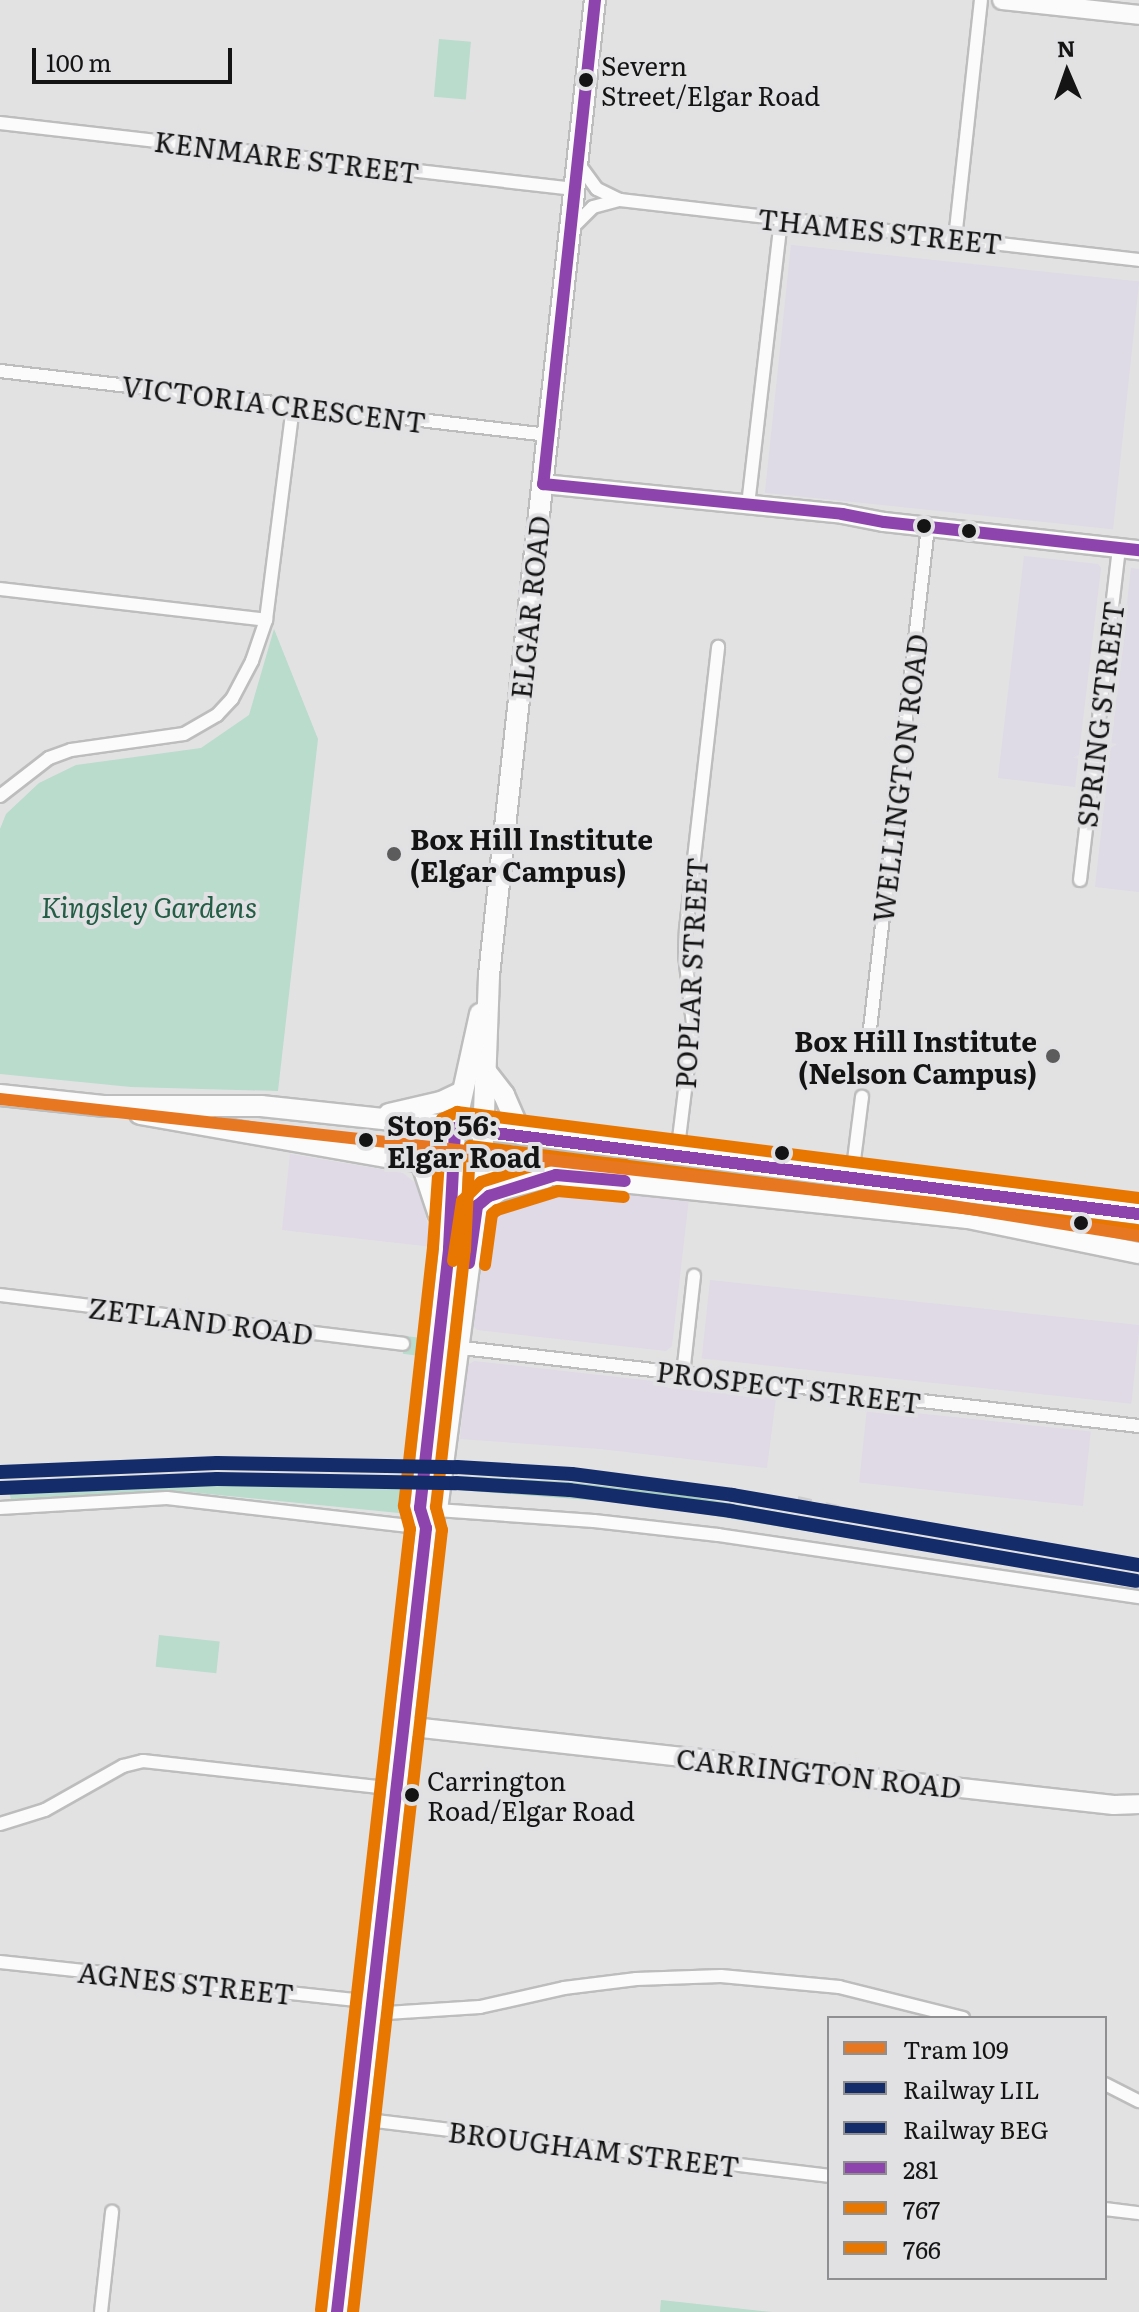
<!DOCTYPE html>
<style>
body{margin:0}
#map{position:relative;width:1139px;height:2312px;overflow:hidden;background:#e2e2e3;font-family:Literata,serif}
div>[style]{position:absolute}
.commercial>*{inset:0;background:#dfdae6;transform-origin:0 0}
.medical>*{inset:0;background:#dedae6;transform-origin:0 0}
.green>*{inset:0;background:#b9dccc;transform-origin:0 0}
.forest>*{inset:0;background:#a4cebb}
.roads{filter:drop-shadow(2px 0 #bdbdbe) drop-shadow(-2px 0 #bdbdbe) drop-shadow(0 2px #bdbdbe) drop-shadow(0 -2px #bdbdbe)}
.street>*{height:12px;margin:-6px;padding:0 6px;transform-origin:6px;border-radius:6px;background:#fbfbfb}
.secondary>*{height:18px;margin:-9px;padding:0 9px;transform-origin:9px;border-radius:9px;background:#fbfbfb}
.primary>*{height:20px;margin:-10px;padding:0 10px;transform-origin:10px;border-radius:10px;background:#fbfbfb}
.rail>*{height:4px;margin-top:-2px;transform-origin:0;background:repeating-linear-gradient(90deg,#cececf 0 14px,transparent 0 28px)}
.bus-1>*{height:12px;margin:-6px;padding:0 6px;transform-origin:6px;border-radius:6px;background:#8e44ad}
.bus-2>*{height:12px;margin:-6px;padding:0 6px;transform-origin:6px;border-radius:6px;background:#e87702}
.bus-3>*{height:12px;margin:-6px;padding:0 6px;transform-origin:6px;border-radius:6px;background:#e87702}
.rail-1>*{height:14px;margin:-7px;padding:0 7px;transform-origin:7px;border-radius:7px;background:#152c6b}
.rail-2>*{height:14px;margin:-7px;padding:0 7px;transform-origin:7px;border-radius:7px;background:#152c6b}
.tram-1>*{height:12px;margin:-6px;padding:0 6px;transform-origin:6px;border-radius:6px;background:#e87722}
.dots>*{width:22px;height:22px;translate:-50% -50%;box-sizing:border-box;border:4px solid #e1e1e4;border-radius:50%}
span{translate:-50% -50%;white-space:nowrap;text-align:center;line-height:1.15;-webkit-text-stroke:8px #e1e1e4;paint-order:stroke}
.bus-label{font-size:26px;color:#141415}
.left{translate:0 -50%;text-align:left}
.street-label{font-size:28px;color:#141415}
.poi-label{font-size:28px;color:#141415;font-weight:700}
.right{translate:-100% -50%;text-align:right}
.park-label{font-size:28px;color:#235d45;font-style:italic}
.stop-label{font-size:28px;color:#141415;font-weight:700}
.legend{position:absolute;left:827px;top:2016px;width:280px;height:264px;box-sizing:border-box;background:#e1e1e4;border:2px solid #8f8f91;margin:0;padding:10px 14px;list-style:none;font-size:24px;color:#141415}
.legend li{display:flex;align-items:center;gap:16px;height:40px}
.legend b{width:40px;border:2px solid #8f8f91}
.north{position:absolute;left:1027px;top:32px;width:80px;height:80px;-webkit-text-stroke:6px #e1e1e4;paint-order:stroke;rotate:358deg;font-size:22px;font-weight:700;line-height:32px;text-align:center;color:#141415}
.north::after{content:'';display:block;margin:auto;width:28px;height:36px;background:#141415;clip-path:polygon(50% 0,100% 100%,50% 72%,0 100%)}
.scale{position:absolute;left:32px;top:48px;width:200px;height:36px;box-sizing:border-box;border:4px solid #141415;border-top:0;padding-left:10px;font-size:24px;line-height:28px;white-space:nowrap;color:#141415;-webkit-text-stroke:6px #e1e1e4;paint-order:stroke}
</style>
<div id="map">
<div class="commercial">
<i style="clip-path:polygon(290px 1154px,403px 1173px,418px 1185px,433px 1247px,282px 1230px)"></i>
<i style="clip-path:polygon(555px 1190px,689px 1198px,672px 1346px,666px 1351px,477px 1330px,473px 1325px,489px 1220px,510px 1197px)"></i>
<i style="left:710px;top:1280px;width:432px;height:79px;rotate:6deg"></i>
<i style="clip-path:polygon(474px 1361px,662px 1382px,668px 1388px,776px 1398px,767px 1468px,600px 1449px,460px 1439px,467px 1366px)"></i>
<i style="left:867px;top:1408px;width:225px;height:75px;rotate:6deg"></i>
</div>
<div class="medical">
<i style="left:791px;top:245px;width:350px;height:249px;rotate:6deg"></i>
<i style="clip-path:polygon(1024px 556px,1098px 564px,1101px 568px,1075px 787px,998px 778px)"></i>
<i style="clip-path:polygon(1131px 568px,1139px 569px,1139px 892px,1095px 887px)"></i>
</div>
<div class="green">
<i style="left:439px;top:39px;width:32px;height:58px;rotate:5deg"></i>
<i style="clip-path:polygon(274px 629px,318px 739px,278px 1091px,131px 1087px,0 1074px,0 829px,6px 814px,39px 783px,76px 765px,201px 748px,249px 715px)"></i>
<i style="left:405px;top:1336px;width:25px;height:18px;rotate:7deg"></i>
<i style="clip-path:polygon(267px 1474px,412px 1477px,409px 1514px,178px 1491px,11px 1501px,8px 1483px,78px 1477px)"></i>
<i style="left:159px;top:1635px;width:61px;height:32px;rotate:6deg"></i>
<i style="clip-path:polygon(661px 2300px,772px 2312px,660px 2312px)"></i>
</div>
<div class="forest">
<i style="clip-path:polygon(457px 1476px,569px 1482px,689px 1496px,1139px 1577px,1139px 1586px,643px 1504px,457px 1490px)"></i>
</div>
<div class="roads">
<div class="street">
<i style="left:0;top:123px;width:578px;rotate:6.56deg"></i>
<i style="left:578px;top:163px;width:32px;rotate:54deg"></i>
<i style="left:597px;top:189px;width:25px;rotate:26deg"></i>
<i style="left:620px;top:200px;width:522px;rotate:6.59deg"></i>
<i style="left:573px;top:227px;width:28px;rotate:-45deg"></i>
<i style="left:593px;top:207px;width:28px;rotate:-15deg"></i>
<i style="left:955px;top:239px;width:240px;rotate:-83.8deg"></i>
<i style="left:0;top:371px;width:552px;rotate:6.66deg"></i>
<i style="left:748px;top:505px;width:287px;rotate:-83.4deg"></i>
<i style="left:0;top:589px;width:268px;rotate:6.6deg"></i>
<i style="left:0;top:796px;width:62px;rotate:-37.8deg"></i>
<i style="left:49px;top:758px;width:23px;rotate:-20deg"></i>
<i style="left:71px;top:750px;width:114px;rotate:-8.1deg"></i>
<i style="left:184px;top:734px;width:38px;rotate:-30deg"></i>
<i style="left:217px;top:715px;width:22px;rotate:-47deg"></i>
<i style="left:232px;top:699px;width:43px;rotate:-62.2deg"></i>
<i style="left:252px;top:661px;width:43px;rotate:-71.1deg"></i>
<i style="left:266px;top:620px;width:217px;rotate:-82.8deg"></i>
<i style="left:1080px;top:880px;width:335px;rotate:-83.3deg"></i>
<i style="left:870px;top:1029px;width:505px;rotate:-83.41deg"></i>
<i style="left:677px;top:1155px;width:132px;rotate:-83deg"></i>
<i style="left:693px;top:1024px;width:69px;rotate:-96.6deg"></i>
<i style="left:685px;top:955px;width:26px;rotate:-88deg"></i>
<i style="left:686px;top:929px;width:284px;rotate:-83.5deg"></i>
<i style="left:852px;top:1176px;width:80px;rotate:-82.8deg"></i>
<i style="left:0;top:1295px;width:406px;rotate:6.9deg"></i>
<i style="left:454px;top:1347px;width:690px;rotate:6.58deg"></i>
<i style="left:683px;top:1374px;width:99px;rotate:-83.6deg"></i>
<i style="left:0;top:1508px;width:167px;rotate:-3.4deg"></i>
<i style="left:167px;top:1498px;width:261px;rotate:6.6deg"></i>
<i style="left:437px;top:1510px;width:157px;rotate:4deg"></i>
<i style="left:594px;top:1521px;width:125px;rotate:6.4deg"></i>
<i style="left:718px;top:1535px;width:426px;rotate:8.4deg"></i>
<i style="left:0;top:1824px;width:47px;rotate:-17.3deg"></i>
<i style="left:45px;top:1810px;width:90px;rotate:-29.4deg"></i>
<i style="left:123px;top:1766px;width:21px;rotate:-14deg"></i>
<i style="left:143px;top:1761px;width:256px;rotate:6.3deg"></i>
<i style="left:0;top:1962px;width:375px;rotate:6.1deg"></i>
<i style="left:371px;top:2014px;width:109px;rotate:-3.7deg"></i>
<i style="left:480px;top:2007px;width:86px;rotate:-12.7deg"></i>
<i style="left:564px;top:1988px;width:73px;rotate:-7.1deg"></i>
<i style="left:636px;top:1979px;width:85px;rotate:-2deg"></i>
<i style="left:721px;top:1976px;width:119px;rotate:5.3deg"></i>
<i style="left:839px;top:1987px;width:128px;rotate:14deg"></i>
<i style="left:1105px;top:2084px;width:38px;rotate:27deg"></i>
<i style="left:359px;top:2119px;width:473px;rotate:6.9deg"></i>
<i style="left:1105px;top:2209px;width:34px;rotate:7deg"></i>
<i style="left:101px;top:2312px;width:101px;rotate:-83.7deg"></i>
</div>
<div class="secondary">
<i style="left:1002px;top:0;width:138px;rotate:6.2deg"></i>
<i style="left:543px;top:484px;width:301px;rotate:5.7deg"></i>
<i style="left:842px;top:514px;width:43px;rotate:10.8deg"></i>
<i style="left:884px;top:522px;width:257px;rotate:6.3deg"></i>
<i style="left:404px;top:1726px;width:714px;rotate:6.35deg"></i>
<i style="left:1114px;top:1805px;width:25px;rotate:-2deg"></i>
</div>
<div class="primary">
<i style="left:487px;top:1073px;width:28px;rotate:52deg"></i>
<i style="left:504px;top:1095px;width:43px;rotate:66.4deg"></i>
<i style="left:0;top:1095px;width:106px;rotate:6deg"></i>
<i style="left:105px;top:1106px;width:156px"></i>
<i style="left:261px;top:1106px;width:262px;rotate:6.1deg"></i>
<i style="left:521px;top:1134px;width:623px;rotate:7.38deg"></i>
<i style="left:140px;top:1114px;width:255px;rotate:9.9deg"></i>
<i style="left:391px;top:1158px;width:580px;rotate:5.94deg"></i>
<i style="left:968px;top:1218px;width:175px;rotate:11.6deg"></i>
<i style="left:389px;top:1114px;width:53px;rotate:-13deg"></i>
<i style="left:441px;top:1102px;width:21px;rotate:-25deg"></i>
<i style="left:421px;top:1161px;width:54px;rotate:71.6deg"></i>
<i style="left:438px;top:1212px;width:26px;rotate:59deg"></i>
<i style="left:477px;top:1206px;width:28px;rotate:-35deg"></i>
<i style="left:500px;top:1190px;width:47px;rotate:-14.9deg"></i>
<i style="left:426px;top:1528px;width:21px;rotate:-59deg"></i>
<i style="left:437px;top:1510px;width:346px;rotate:-82.5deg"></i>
<i style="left:482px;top:1167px;width:192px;rotate:-87.9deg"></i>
<i style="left:489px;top:975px;width:981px;rotate:-83.8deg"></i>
<i style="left:337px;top:2312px;width:789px;rotate:-83.52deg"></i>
<i style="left:426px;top:1528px;width:21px;rotate:-107deg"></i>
<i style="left:420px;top:1508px;width:262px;rotate:-83.6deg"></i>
<i style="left:449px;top:1248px;width:120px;rotate:-87.1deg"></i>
<i style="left:455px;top:1128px;width:117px;rotate:-77.6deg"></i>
</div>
</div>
<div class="rail">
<i style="left:798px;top:1498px;width:198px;rotate:12.6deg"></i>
</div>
<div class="bus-1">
<i style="left:595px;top:0;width:487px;rotate:96.1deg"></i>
<i style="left:543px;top:484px;width:301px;rotate:5.7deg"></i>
<i style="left:842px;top:514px;width:43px;rotate:10.8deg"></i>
<i style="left:884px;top:522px;width:257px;rotate:6.3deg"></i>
<i style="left:469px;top:1263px;width:58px;rotate:-82deg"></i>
<i style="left:477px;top:1206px;width:16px;rotate:-40deg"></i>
<i style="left:489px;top:1196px;width:70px;rotate:-17.4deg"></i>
<i style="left:556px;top:1175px;width:69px;rotate:5deg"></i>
<i style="left:337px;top:2312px;width:789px;rotate:-83.52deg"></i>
<i style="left:426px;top:1528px;width:21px;rotate:-107deg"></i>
<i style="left:420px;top:1508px;width:262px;rotate:-83.6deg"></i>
<i style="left:449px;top:1248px;width:120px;rotate:-87.1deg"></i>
<i style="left:455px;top:1128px;width:689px;rotate:7.17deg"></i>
</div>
<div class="bus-2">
<i style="left:485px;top:1265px;width:51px;rotate:-82.2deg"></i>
<i style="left:492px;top:1214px;width:6px;rotate:-39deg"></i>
<i style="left:497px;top:1210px;width:64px;rotate:-17.3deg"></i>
<i style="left:558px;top:1191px;width:66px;rotate:5.2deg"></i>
<i style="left:353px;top:2312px;width:787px;rotate:-83.51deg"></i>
<i style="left:442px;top:1530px;width:24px;rotate:-105deg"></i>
<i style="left:436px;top:1507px;width:259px;rotate:-83.6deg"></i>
<i style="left:465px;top:1250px;width:104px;rotate:-87.2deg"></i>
<i style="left:470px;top:1146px;width:672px;rotate:7.18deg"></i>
</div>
<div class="bus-3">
<i style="left:453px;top:1261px;width:61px;rotate:-81.5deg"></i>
<i style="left:462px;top:1201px;width:27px;rotate:-45deg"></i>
<i style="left:481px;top:1182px;width:77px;rotate:-17.5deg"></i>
<i style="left:554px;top:1159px;width:72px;rotate:4.8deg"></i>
<i style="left:321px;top:2310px;width:786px;rotate:-83.5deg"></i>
<i style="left:410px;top:1529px;width:24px;rotate:-105deg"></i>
<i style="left:404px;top:1506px;width:261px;rotate:-83.6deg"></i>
<i style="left:433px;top:1247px;width:128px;rotate:-86deg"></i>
<i style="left:442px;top:1119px;width:17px;rotate:-25deg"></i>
<i style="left:457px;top:1112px;width:687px;rotate:7.19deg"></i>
</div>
<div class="rail-1">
<i style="left:0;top:1472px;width:217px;rotate:-2.4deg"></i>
<i style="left:217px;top:1463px;width:240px;rotate:1deg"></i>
<i style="left:457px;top:1467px;width:115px;rotate:3.5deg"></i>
<i style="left:572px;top:1474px;width:162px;rotate:7.4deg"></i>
<i style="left:733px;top:1495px;width:412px;rotate:9.8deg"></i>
</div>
<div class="rail-2">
<i style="left:1px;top:1488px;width:216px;rotate:-2.4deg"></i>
<i style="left:217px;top:1479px;width:239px;rotate:1deg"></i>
<i style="left:456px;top:1483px;width:114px;rotate:3.5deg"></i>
<i style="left:570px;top:1490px;width:162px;rotate:7.4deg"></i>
<i style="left:731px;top:1511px;width:411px;rotate:9.8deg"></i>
</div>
<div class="tram-1">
<i style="left:0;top:1099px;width:939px;rotate:6.36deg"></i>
<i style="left:933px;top:1203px;width:209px;rotate:9.1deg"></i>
</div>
<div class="dots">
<i style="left:586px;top:80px;background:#141415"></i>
<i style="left:924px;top:526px;background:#141415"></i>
<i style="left:969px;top:531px;background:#141415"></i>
<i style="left:394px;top:854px;background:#5c5c5d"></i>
<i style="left:1053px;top:1056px;background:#5c5c5d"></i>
<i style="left:366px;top:1140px;background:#141415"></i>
<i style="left:782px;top:1153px;background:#141415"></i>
<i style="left:1081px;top:1223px;background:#141415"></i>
<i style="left:412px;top:1795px;background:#141415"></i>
</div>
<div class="bus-label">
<span class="left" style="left:601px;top:80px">Severn<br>Street/Elgar Road</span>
<span class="left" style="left:427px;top:1795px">Carrington<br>Road/Elgar Road</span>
</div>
<div class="street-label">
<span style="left:287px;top:156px;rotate:7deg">KENMARE STREET</span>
<span style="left:880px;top:230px;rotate:6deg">THAMES STREET</span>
<span style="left:274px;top:403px;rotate:7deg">VICTORIA CRESCENT</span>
<span style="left:529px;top:607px;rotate:-84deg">ELGAR ROAD</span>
<span style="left:1099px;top:714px;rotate:-83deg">SPRING STREET</span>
<span style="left:899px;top:778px;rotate:-83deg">WELLINGTON ROAD</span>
<span style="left:690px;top:973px;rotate:-87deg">POPLAR STREET</span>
<span style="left:201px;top:1320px;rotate:7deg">ZETLAND ROAD</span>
<span style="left:789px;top:1386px;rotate:7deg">PROSPECT STREET</span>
<span style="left:819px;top:1772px;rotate:6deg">CARRINGTON ROAD</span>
<span style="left:186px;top:1982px;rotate:6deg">AGNES STREET</span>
<span style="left:594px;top:2148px;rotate:7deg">BROUGHAM STREET</span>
</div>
<div class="poi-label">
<span class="left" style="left:410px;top:854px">Box Hill Institute<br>(Elgar Campus)</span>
<span class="right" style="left:1037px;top:1056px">Box Hill Institute<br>(Nelson Campus)</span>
</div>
<div class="park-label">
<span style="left:149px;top:906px">Kingsley Gardens</span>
</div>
<div class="stop-label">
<span class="left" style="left:387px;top:1140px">Stop 56:<br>Elgar Road</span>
</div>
<ul class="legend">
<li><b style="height:10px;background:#e87722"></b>Tram 109</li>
<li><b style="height:10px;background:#152c6b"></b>Railway LIL</li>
<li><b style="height:10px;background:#152c6b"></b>Railway BEG</li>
<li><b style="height:10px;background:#8e44ad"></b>281</li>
<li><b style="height:10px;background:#e87702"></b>767</li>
<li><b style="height:10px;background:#e87702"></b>766</li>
</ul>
<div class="north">N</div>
<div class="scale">100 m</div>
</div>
